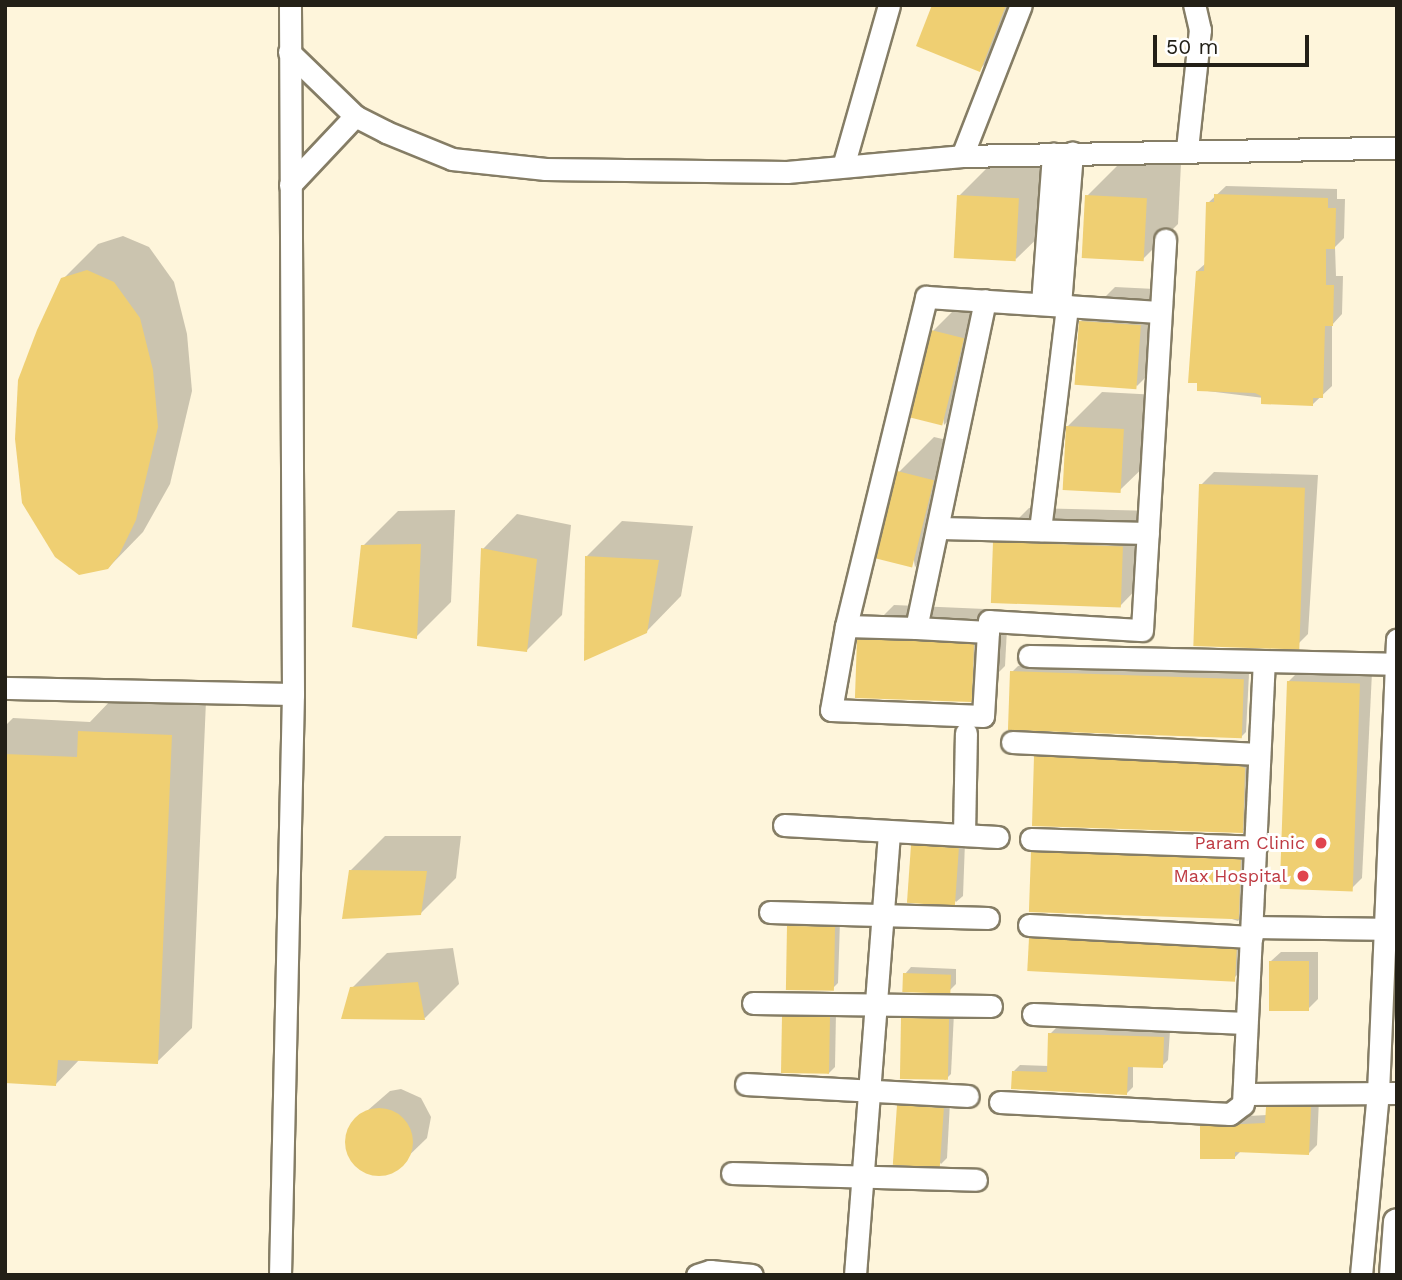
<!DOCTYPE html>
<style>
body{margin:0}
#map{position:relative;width:1402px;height:1280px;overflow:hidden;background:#fef5db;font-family:"Work Sans",sans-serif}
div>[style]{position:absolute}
.shadow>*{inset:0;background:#0003}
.building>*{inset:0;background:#efcf72;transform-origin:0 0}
.round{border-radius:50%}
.roads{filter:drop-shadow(2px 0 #857d65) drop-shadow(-2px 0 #857d65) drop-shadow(0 2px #857d65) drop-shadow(0 -2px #857d65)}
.minor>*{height:21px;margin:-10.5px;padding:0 10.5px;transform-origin:10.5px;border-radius:10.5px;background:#fff}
.tertiary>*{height:26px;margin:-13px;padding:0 13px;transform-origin:13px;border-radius:13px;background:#fff}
.dots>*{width:19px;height:19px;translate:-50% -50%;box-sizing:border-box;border:4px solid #fff;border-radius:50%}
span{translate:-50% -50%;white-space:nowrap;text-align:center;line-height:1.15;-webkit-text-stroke:6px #fff;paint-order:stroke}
.health-label{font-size:18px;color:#be3a42}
.right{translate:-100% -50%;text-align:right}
.frame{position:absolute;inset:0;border:7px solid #232017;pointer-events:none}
.scale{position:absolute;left:1153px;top:35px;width:156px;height:32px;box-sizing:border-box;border:4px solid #232017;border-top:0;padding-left:9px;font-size:21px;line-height:24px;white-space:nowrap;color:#232017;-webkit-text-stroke:5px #fff;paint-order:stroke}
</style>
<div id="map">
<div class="shadow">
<i style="clip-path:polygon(934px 5px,1026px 5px,1014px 35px,979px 70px)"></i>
<i style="clip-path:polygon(994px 161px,1054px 163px,1051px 225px,1016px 259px,959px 196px)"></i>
<i style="clip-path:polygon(1122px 161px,1181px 163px,1178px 224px,1143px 259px,1087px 196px)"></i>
<i style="clip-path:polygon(1226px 186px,1337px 189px,1337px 199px,1345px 199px,1344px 238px,1335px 247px,1336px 276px,1343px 276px,1342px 314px,1332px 325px,1332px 386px,1313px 404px,1199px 390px,1197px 271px,1206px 263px,1208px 203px)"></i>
<i style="clip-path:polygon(123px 236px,149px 247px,174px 282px,187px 334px,192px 391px,170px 484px,143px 532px,108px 568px,63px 279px,98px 244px)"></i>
<i style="clip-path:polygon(1115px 287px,1175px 290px,1172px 351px,1137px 386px,1080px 322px)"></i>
<i style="clip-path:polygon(968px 296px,997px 304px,979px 390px,944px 425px,933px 331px)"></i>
<i style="clip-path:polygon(1102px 392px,1158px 395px,1155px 456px,1120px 490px,1067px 427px)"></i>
<i style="clip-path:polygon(934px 437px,968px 445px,949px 532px,915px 567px,899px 472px)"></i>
<i style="clip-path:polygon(1214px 472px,1318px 475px,1308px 634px,1295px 647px,1201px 485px)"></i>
<i style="clip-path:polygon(1029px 508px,1157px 511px,1154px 571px,1120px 606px,994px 543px)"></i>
<i style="clip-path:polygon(455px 510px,451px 602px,416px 637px,363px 546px,398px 511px)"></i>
<i style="clip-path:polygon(517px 514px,571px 525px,562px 615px,527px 650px,483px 549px)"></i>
<i style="clip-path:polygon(622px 521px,693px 526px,681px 596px,646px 632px,587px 556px)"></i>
<i style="clip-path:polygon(894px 605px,1008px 610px,1005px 666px,970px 701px,859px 640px)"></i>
<i style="clip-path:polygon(1018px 666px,1249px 674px,1246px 732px,1240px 738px,1012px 672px)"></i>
<i style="clip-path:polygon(1301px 669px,1372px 672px,1362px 878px,1349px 891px,1288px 682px)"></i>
<i style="clip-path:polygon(114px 697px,206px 701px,192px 1028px,157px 1062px,80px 1059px,56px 1084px,5px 1082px,5px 726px,13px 718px,90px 722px)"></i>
<i style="clip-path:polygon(1042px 751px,1251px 763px,1248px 825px,1242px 832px,1036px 757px)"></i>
<i style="clip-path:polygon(385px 836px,461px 836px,456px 878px,421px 913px,350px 871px)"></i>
<i style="clip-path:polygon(919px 840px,965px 842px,963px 896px,956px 902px,913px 846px)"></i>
<i style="clip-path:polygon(1038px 847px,1246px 854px,1244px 915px,1238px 921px,1032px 853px)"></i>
<i style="clip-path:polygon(795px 920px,840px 921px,838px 983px,832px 989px,789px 926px)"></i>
<i style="clip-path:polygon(1037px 933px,1243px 944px,1241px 971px,1235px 977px,1031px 939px)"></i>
<i style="clip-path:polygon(453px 948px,459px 984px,425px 1018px,352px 988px,387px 953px)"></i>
<i style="clip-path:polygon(1281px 952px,1318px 952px,1318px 999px,1308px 1009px,1271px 961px)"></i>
<i style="clip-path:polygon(911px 967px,956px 969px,956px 984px,949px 991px,905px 974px)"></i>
<i style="clip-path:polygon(790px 1011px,836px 1012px,835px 1067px,828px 1074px,784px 1017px)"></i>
<i style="clip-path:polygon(909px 1013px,954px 1013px,951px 1074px,945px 1080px,903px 1019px)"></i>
<i style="clip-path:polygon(1056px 1028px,1170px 1031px,1168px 1060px,1162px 1066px,1133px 1065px,1133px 1087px,1126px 1094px,1014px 1071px,1020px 1065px,1049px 1066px,1050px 1034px)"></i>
<i style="clip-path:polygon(401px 1089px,421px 1098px,431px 1117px,427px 1138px,392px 1172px,362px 1170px,347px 1144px,352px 1124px,390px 1091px)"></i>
<i style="clip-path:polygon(1276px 1099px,1319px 1099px,1317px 1145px,1308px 1154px,1241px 1151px,1235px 1157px,1202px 1126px,1211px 1118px,1267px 1115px)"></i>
<i style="clip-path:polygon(905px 1100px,950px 1102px,947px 1158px,941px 1164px,899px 1106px)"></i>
</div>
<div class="building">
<i style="clip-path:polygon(932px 5px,1006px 5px,980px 72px,916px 46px)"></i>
<i style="clip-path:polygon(1214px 194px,1328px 198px,1328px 208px,1336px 208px,1335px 249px,1326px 249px,1326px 285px,1334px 285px,1333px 326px,1325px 326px,1323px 398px,1313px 398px,1313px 406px,1261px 404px,1261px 396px,1255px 393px,1197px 391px,1197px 383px,1188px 383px,1196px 271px,1204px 271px,1206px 202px,1214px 202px)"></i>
<i style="left:957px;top:195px;width:62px;height:63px;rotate:3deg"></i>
<i style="left:1085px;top:195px;width:62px;height:63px;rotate:3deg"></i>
<i style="clip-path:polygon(87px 270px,114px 282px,140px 318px,153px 370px,158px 427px,136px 520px,119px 555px,108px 569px,79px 575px,55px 557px,22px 503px,15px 439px,18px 380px,37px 330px,61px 278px)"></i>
<i style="left:1079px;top:321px;width:62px;height:64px;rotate:4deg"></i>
<i style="left:931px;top:330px;width:34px;height:90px;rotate:14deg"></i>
<i style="left:1066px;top:426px;width:58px;height:64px;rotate:3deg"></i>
<i style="left:897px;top:471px;width:38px;height:90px;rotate:14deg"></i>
<i style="left:1199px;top:484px;width:106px;height:162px;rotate:2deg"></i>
<i style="left:993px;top:542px;width:130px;height:61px;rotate:2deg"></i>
<i style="clip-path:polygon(421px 544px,417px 639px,352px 627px,361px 545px)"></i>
<i style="clip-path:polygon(481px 548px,537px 559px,527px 652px,477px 646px)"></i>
<i style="clip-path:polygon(585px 556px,659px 560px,647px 633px,584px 661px)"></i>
<i style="left:857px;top:639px;width:117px;height:59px;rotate:2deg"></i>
<i style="left:1010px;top:671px;width:234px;height:59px;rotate:2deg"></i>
<i style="left:1287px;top:681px;width:73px;height:208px;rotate:2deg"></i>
<i style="clip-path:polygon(78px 731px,172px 735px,158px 1064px,58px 1060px,56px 1086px,5px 1083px,5px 754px,77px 757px)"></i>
<i style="clip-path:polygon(1034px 756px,1240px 766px,1245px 768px,1243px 833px,1032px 826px)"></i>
<i style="left:911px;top:845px;width:48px;height:58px;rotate:4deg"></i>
<i style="left:1031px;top:852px;width:210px;height:60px;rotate:2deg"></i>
<i style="clip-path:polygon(349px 870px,427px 871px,421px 915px,342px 919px)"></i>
<i style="left:787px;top:926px;width:48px;height:64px;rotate:1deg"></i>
<i style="left:1029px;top:938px;width:208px;height:33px;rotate:3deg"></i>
<i style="left:1269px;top:961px;width:40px;height:50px"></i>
<i style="left:903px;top:973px;width:48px;height:19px;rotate:2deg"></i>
<i style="clip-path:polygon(418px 982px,425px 1020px,341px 1019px,350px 987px)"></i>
<i style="left:782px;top:1016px;width:48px;height:57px;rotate:1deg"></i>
<i style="left:901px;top:1018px;width:48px;height:61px;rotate:1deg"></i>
<i style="clip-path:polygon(1048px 1033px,1164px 1037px,1163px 1068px,1128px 1067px,1127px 1095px,1011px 1089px,1012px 1071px,1047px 1072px)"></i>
<i style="left:897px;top:1105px;width:47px;height:60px;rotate:4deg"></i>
<i style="clip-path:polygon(1266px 1107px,1311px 1107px,1309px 1155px,1235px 1152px,1235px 1159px,1200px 1159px,1200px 1126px,1265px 1123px)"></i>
<i class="round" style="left:345px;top:1108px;width:68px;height:68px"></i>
</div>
<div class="roads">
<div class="minor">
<i style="left:289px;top:52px;width:92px;rotate:44.1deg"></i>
<i style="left:355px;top:116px;width:35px;rotate:27deg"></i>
<i style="left:386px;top:132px;width:71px;rotate:22.2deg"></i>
<i style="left:452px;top:159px;width:94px;rotate:6.1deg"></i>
<i style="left:545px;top:169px;width:242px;rotate:0.7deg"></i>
<i style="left:787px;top:172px;width:176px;rotate:-5.2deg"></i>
<i style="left:962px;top:156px;width:435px;rotate:-1.1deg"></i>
<i style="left:1187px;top:149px;width:120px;rotate:-83.8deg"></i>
<i style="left:1200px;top:30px;width:26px;rotate:-103deg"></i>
<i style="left:962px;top:156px;width:162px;rotate:-68.7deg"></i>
<i style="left:844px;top:163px;width:164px;rotate:-74.1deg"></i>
<i style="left:290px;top:185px;width:95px;rotate:-46.7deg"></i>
<i style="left:1042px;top:304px;width:151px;rotate:-85.8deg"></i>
<i style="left:1060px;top:305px;width:153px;rotate:-85.5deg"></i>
<i style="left:940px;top:528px;width:208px;rotate:1.4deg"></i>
<i style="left:1040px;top:530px;width:226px;rotate:-83.1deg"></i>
<i style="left:846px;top:626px;width:339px;rotate:-76.3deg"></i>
<i style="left:926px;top:297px;width:234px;rotate:3.7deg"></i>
<i style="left:916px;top:628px;width:72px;rotate:3.2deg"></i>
<i style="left:988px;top:632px;width:84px;rotate:93.4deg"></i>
<i style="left:983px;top:716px;width:152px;rotate:-177.7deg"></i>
<i style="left:831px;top:710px;width:85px;rotate:-79.9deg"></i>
<i style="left:846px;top:626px;width:70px;rotate:1.6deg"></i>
<i style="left:916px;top:628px;width:335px;rotate:-78.1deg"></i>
<i style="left:988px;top:632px;width:11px;rotate:-85deg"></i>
<i style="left:989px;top:621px;width:153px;rotate:3.4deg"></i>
<i style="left:1142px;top:630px;width:391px;rotate:-86.6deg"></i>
<i style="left:1029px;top:656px;width:368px;rotate:1.2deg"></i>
<i style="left:5px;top:688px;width:288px;rotate:1.2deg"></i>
<i style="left:1012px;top:742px;width:247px;rotate:2.8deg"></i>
<i style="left:784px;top:825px;width:214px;rotate:3.2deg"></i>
<i style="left:964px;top:835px;width:102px;rotate:-88.9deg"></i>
<i style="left:1031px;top:839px;width:225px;rotate:2deg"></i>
<i style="left:770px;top:912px;width:218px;rotate:1.6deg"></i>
<i style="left:1029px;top:925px;width:223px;rotate:3.1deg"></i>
<i style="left:1252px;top:927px;width:145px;rotate:0.8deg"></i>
<i style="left:753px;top:1003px;width:238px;rotate:0.7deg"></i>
<i style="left:1033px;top:1014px;width:213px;rotate:2.4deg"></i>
<i style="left:746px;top:1084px;width:222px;rotate:3.1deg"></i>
<i style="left:1245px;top:1094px;width:152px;rotate:-0.4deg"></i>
<i style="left:1000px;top:1102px;width:230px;rotate:3deg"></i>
<i style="left:1230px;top:1114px;width:16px;rotate:-38deg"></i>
<i style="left:1243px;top:1104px;width:443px;rotate:-87.3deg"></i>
<i style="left:732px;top:1173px;width:244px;rotate:1.6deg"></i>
<i style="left:280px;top:1275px;width:581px;rotate:-88.72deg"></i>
<i style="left:293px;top:694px;width:689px;rotate:-90.25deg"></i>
<i style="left:697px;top:1275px;width:14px;rotate:-17deg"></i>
<i style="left:710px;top:1271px;width:42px;rotate:5.4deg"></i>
<i style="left:855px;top:1275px;width:445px;rotate:-85.6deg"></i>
<i style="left:1361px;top:1275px;width:183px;rotate:-84.7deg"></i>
<i style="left:1378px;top:1093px;width:454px;rotate:-87.6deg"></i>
</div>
<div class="tertiary">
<i style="left:1393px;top:1275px;width:53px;rotate:-85.7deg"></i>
</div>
</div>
<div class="dots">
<i style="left:1321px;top:843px;background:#e0444e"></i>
<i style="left:1303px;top:876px;background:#e0444e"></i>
</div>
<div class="health-label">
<span class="right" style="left:1305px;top:843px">Param Clinic</span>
<span class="right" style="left:1287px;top:876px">Max Hospital</span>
</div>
<div class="frame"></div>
<div class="scale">50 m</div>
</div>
